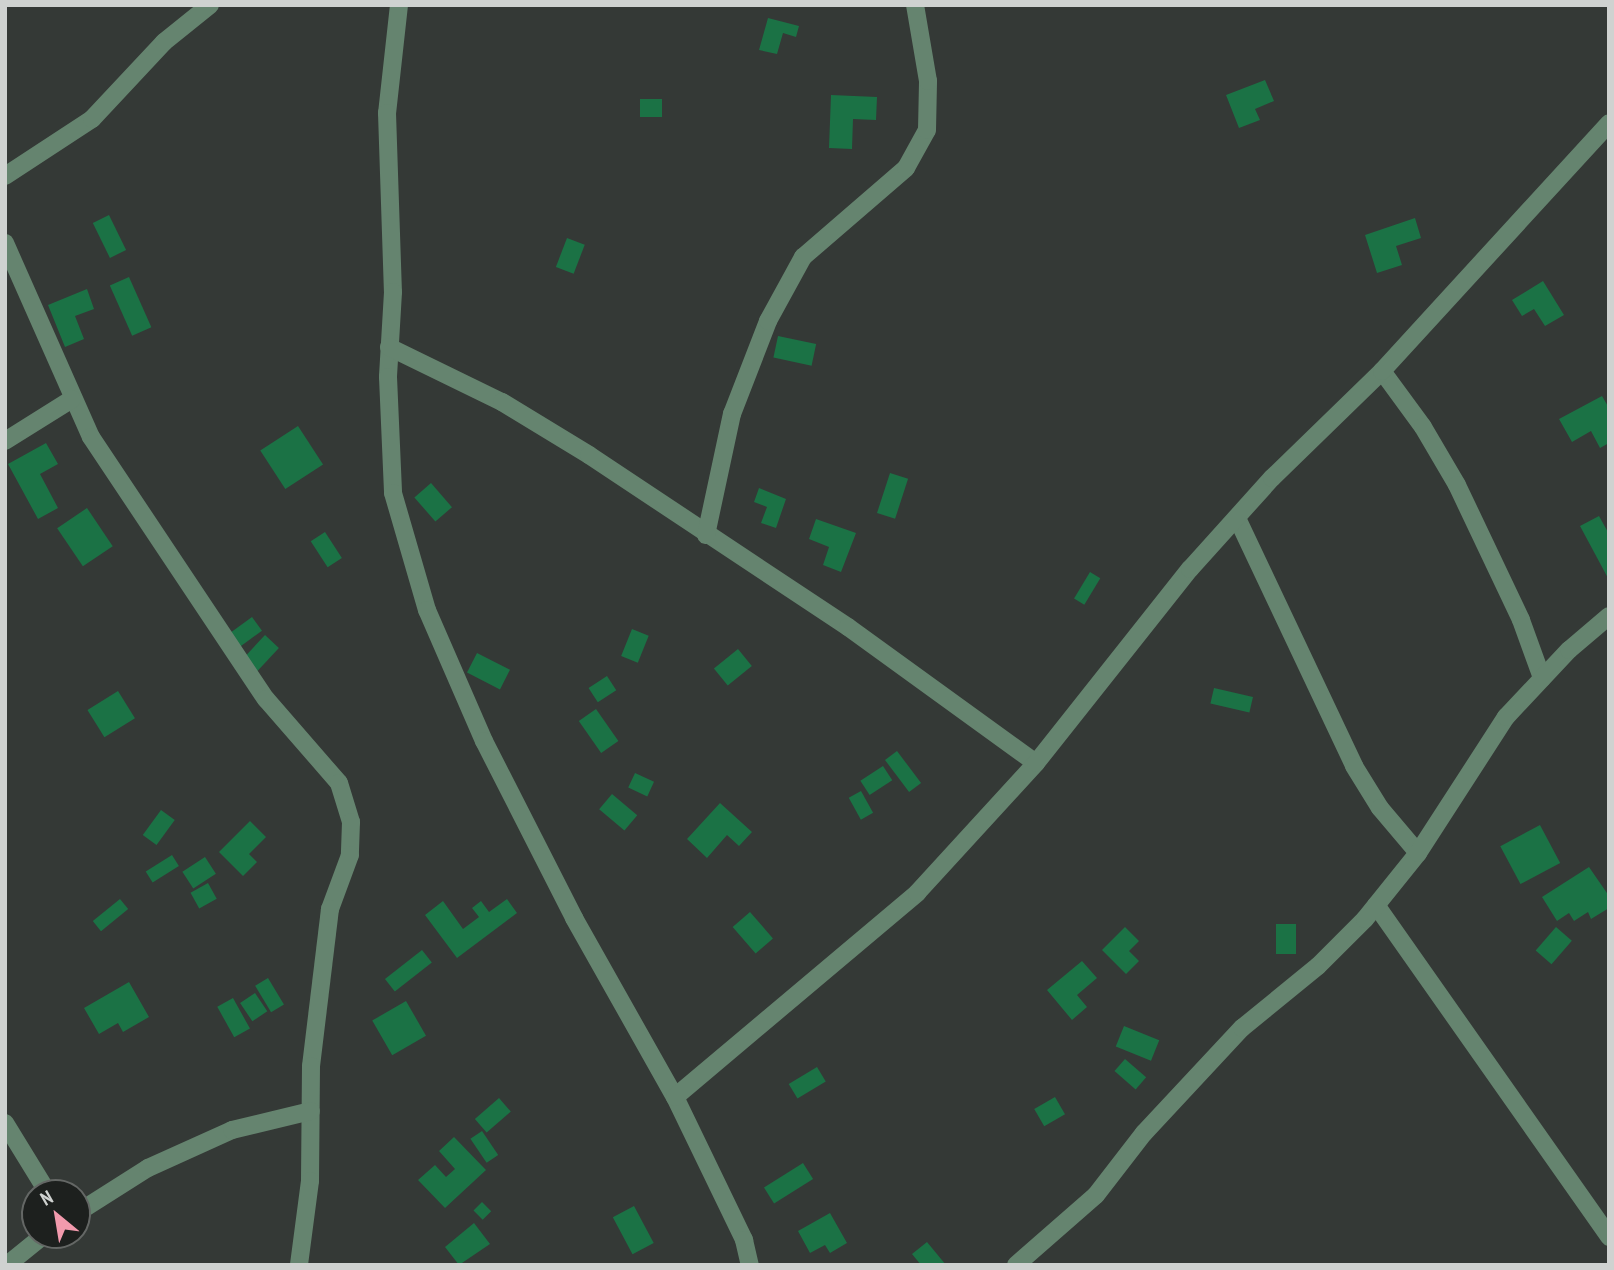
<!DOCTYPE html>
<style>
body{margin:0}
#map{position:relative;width:1614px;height:1270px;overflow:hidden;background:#343936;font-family:"PT Sans Narrow",sans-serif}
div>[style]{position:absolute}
.building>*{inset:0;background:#1b7245;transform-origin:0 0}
.minor>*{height:18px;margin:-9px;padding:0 9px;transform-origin:9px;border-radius:9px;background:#65846f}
span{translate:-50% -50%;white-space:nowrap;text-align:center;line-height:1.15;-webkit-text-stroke:7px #1d201e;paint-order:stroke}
.frame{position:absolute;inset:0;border:7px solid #cfd2d0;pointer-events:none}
.north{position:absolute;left:21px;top:1179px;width:70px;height:70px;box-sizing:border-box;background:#1d201e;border:2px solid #646765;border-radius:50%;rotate:330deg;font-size:19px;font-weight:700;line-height:28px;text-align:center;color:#cfd2d0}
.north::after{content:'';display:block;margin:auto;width:24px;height:32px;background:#f29aad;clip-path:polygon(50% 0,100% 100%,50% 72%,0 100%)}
</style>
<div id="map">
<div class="building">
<i style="clip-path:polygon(768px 18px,799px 26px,796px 37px,783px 33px,777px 54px,759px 50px)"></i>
<i style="clip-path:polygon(1265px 80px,1274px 101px,1255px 109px,1260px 120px,1239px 128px,1226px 95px)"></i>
<i style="clip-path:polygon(831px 95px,877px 97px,876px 120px,853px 119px,852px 149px,829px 148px)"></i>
<i style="left:640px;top:99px;width:22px;height:18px"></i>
<i style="left:109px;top:215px;width:39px;height:18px;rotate:64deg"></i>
<i style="clip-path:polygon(1415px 218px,1421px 238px,1396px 246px,1402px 265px,1377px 273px,1365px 235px)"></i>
<i style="left:567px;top:238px;width:19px;height:31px;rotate:21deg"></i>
<i style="left:129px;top:277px;width:55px;height:21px;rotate:66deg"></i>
<i style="clip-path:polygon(1543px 281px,1564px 315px,1545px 326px,1534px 309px,1522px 316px,1512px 300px)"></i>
<i style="clip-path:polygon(87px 289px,94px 309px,75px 316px,84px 339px,65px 347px,48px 305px)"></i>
<i style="left:778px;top:336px;width:39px;height:22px;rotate:12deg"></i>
<i style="clip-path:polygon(1602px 396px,1609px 408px,1609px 443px,1600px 448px,1591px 431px,1572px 442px,1559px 419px)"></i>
<i style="left:298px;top:426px;width:46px;height:45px;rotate:57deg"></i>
<i style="clip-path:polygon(46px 443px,58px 464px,40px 474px,58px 508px,38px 519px,8px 464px)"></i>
<i style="left:890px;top:473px;width:19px;height:42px;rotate:18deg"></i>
<i style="left:431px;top:483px;width:32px;height:22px;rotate:49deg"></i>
<i style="clip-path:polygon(759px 488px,786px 499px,776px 528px,761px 523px,767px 507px,754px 502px)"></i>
<i style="left:87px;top:508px;width:46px;height:36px;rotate:56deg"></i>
<i style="clip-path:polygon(1599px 516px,1609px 534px,1609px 580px,1580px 526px)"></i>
<i style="clip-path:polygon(816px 519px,856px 533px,841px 572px,823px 565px,829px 547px,809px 539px)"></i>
<i style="left:325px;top:532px;width:31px;height:17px;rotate:57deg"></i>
<i style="left:1090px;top:572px;width:12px;height:31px;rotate:31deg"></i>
<i style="left:252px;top:617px;width:17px;height:34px;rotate:54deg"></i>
<i style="left:632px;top:629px;width:18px;height:29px;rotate:22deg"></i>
<i style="left:265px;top:635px;width:19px;height:45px;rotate:43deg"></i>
<i style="left:738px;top:649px;width:22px;height:31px;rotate:51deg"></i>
<i style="left:477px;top:653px;width:37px;height:22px;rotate:27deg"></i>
<i style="left:607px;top:676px;width:17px;height:22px;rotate:57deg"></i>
<i style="left:1214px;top:688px;width:40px;height:16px;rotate:13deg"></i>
<i style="left:118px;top:691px;width:32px;height:36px;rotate:58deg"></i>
<i style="left:596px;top:709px;width:39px;height:21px;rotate:55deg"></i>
<i style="left:897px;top:751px;width:40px;height:15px;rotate:53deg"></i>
<i style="left:883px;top:766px;width:17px;height:27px;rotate:57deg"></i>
<i style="left:635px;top:773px;width:21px;height:16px;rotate:25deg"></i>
<i style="left:861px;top:791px;width:25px;height:14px;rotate:61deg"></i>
<i style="left:612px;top:794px;width:33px;height:20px;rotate:40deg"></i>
<i style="clip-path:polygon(720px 803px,752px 832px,739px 846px,727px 835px,707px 858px,687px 839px)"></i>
<i style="left:161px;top:810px;width:17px;height:31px;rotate:36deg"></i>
<i style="clip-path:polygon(250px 821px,266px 837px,249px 854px,257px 862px,243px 876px,219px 852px)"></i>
<i style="left:1540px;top:825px;width:43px;height:45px;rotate:62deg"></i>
<i style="left:172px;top:855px;width:13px;height:31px;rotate:58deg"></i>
<i style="left:205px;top:857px;width:20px;height:27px;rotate:57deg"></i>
<i style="clip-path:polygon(1589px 867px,1609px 896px,1609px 908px,1591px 919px,1588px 912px,1574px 921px,1569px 913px,1557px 921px,1542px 897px)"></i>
<i style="left:208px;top:883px;width:18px;height:20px;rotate:61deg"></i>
<i style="left:120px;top:899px;width:13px;height:35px;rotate:51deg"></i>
<i style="clip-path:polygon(507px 899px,517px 913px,457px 958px,425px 915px,443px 901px,463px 929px,479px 917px,472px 908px,481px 901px,489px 912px)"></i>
<i style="left:750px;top:912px;width:35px;height:23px;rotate:49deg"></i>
<i style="left:1276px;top:924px;width:20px;height:30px"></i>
<i style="clip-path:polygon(1125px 927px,1139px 941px,1129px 951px,1139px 961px,1126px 974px,1102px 950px)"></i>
<i style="left:1556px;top:927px;width:21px;height:31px;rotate:41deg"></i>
<i style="left:422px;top:950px;width:16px;height:47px;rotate:52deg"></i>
<i style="clip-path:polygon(1082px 961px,1097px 978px,1077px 995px,1087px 1007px,1072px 1020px,1047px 990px)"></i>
<i style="left:268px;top:978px;width:31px;height:15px;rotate:59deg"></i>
<i style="clip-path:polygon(129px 982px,149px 1017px,123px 1032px,118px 1023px,99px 1034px,84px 1008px)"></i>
<i style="left:255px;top:993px;width:22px;height:18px;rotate:56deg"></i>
<i style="left:233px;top:998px;width:35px;height:18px;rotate:61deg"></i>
<i style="left:406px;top:1001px;width:40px;height:39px;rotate:60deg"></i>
<i style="left:1124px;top:1026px;width:38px;height:22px;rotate:22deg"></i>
<i style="left:1125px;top:1059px;width:28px;height:16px;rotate:41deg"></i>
<i style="left:817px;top:1067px;width:17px;height:33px;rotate:59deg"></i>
<i style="left:1055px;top:1097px;width:20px;height:24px;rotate:60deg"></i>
<i style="left:499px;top:1098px;width:18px;height:32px;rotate:49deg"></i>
<i style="left:482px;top:1131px;width:29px;height:14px;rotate:56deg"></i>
<i style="clip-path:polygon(454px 1137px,486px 1170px,445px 1208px,418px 1180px,435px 1165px,446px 1177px,455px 1169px,439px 1151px)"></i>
<i style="left:803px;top:1163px;width:19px;height:46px;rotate:58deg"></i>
<i style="left:482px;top:1202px;width:13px;height:12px;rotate:45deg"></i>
<i style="left:634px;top:1206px;width:42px;height:24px;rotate:62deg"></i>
<i style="clip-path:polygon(830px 1213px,847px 1243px,830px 1253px,825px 1245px,810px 1253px,798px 1231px)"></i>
<i style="clip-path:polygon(474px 1223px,490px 1244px,459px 1265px,445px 1247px)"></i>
<i style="clip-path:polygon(927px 1242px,946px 1265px,921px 1265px,912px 1254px)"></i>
</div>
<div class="minor">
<i style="left:399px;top:5px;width:109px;rotate:96.3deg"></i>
<i style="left:387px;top:113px;width:179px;rotate:88.1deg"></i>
<i style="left:393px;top:292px;width:85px;rotate:93.4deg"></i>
<i style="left:388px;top:377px;width:116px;rotate:87.5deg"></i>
<i style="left:393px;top:493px;width:122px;rotate:73.8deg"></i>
<i style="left:427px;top:610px;width:143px;rotate:66.5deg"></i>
<i style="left:484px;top:741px;width:199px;rotate:63deg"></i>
<i style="left:574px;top:918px;width:206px;rotate:60.6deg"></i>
<i style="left:675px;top:1097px;width:159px;rotate:64.2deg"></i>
<i style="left:744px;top:1240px;width:26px;rotate:77deg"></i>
<i style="left:5px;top:176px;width:104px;rotate:-33.2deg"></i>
<i style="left:92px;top:119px;width:105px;rotate:-46.9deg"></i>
<i style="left:164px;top:42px;width:59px;rotate:-38.8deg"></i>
<i style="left:5px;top:243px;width:212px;rotate:66.1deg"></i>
<i style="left:91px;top:437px;width:315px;rotate:56.3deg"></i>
<i style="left:266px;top:699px;width:111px;rotate:49deg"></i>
<i style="left:339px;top:783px;width:41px;rotate:72.9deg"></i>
<i style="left:351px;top:822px;width:33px;rotate:92deg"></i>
<i style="left:350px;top:855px;width:58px;rotate:110.3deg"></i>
<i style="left:330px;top:909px;width:158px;rotate:96.9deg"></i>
<i style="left:311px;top:1066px;width:115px;rotate:90.5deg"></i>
<i style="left:310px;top:1181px;width:85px;rotate:97.5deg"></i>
<i style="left:389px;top:347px;width:126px;rotate:26deg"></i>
<i style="left:502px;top:402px;width:102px;rotate:31.3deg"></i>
<i style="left:589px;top:455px;width:311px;rotate:33.6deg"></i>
<i style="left:848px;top:627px;width:232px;rotate:35.9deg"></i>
<i style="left:1382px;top:371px;width:69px;rotate:53.8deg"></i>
<i style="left:1423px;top:427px;width:67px;rotate:59.6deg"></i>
<i style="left:1457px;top:485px;width:149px;rotate:64.6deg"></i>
<i style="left:1521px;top:620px;width:62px;rotate:70.1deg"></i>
<i style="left:5px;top:441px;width:79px;rotate:-32.1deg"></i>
<i style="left:1237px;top:518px;width:274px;rotate:64.7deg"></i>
<i style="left:1354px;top:766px;width:49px;rotate:58.2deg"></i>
<i style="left:1380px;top:808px;width:59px;rotate:49.8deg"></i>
<i style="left:706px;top:535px;width:124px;rotate:-77.9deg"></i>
<i style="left:732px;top:414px;width:100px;rotate:-68.8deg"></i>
<i style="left:768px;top:321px;width:73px;rotate:-61.3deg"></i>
<i style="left:803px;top:257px;width:136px;rotate:-40.8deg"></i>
<i style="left:906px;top:168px;width:43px;rotate:-61.1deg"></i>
<i style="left:927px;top:130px;width:49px;rotate:-88.8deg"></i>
<i style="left:928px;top:81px;width:77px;rotate:-99.7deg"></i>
<i style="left:1376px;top:905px;width:406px;rotate:54.9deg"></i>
<i style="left:675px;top:1097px;width:317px;rotate:-40.1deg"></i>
<i style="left:917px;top:893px;width:176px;rotate:-47.5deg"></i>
<i style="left:1036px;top:763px;width:248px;rotate:-51.6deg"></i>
<i style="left:1190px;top:569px;width:122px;rotate:-48deg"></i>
<i style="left:1272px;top:478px;width:153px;rotate:-44.2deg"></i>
<i style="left:1382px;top:371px;width:336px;rotate:-47.5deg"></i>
<i style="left:5px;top:1123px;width:82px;rotate:58.4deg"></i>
<i style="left:77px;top:1213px;width:84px;rotate:-32.4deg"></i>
<i style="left:148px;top:1168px;width:92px;rotate:-24.3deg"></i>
<i style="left:232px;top:1130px;width:81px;rotate:-13.5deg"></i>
<i style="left:7px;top:1265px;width:48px;rotate:-39deg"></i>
<i style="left:1016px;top:1265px;width:106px;rotate:-41.2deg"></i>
<i style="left:1096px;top:1195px;width:78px;rotate:-52.3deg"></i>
<i style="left:1144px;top:1133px;width:144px;rotate:-47deg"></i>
<i style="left:1242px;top:1028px;width:98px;rotate:-39.2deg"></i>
<i style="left:1318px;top:966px;width:66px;rotate:-45deg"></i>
<i style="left:1365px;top:919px;width:85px;rotate:-51.2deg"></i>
<i style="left:1418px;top:853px;width:162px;rotate:-57.1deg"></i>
<i style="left:1506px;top:717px;width:92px;rotate:-46.8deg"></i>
<i style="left:1569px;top:650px;width:52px;rotate:-40.4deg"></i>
</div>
<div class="frame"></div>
<div class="north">N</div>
</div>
